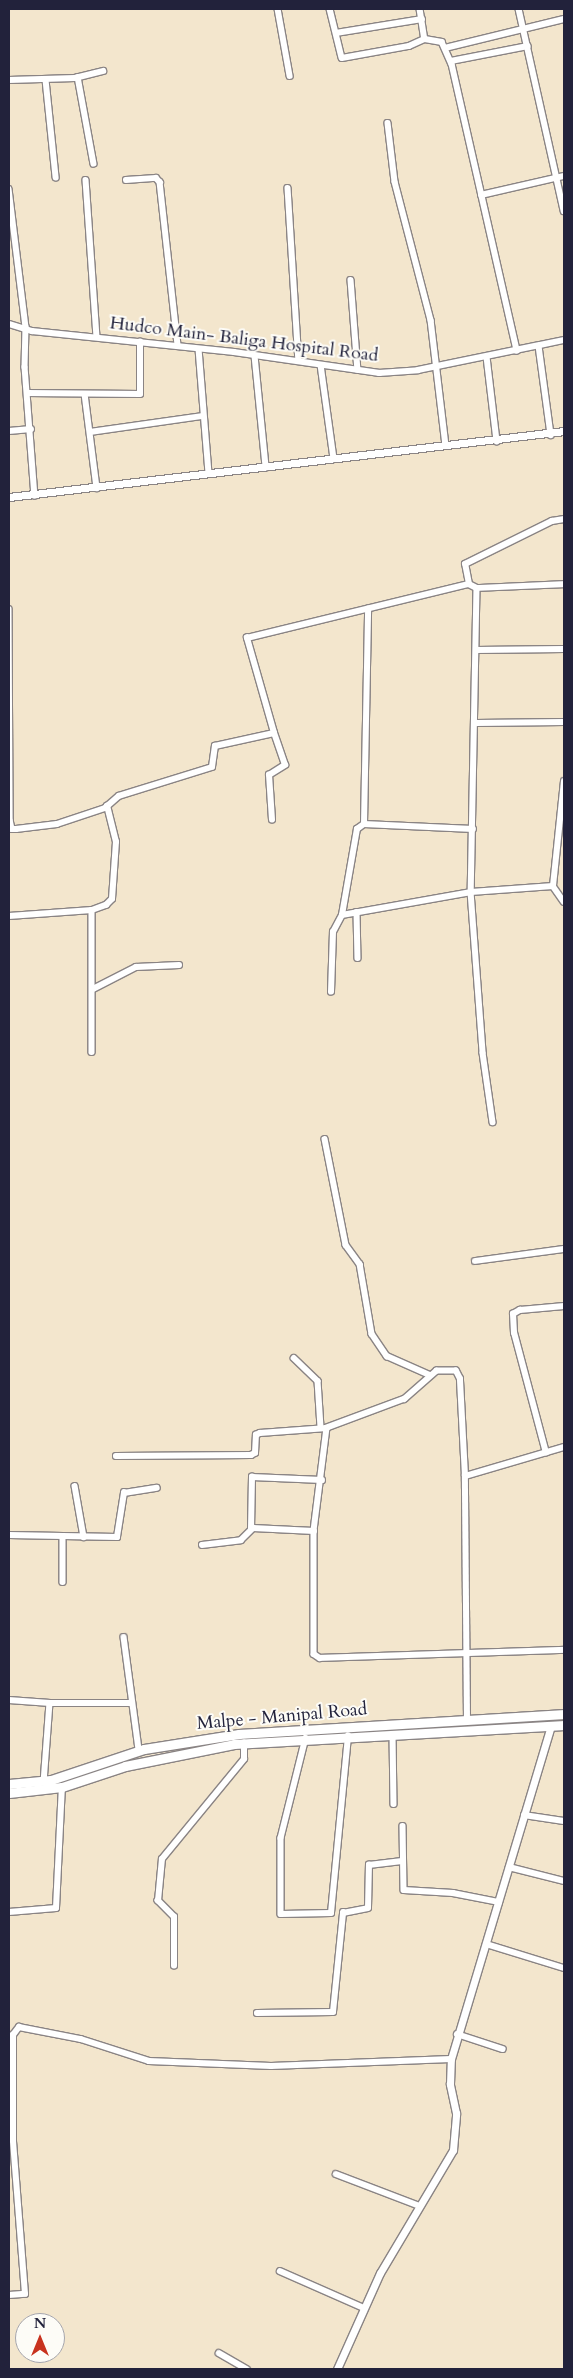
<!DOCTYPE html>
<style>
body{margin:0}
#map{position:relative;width:573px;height:2378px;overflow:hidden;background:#f3e6cd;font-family:Cardo,serif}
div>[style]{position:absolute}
.roads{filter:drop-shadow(1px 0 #8a8484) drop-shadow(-1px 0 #8a8484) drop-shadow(0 1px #8a8484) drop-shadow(0 -1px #8a8484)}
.minor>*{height:5.5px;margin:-2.75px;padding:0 2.75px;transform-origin:2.75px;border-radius:2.75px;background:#fff}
.tertiary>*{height:7px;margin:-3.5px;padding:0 3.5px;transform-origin:3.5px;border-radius:3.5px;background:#fff}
.trunk>*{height:9px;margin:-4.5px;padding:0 4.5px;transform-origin:4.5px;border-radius:4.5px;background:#fff}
span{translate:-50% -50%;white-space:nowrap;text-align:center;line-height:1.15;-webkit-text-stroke:4px #fdfcf7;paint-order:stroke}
.street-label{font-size:18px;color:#22223b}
.frame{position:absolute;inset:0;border:10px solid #22223b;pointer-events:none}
.north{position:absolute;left:15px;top:2313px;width:50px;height:50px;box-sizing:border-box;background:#fdfcf7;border:1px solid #a5a5ac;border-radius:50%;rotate:0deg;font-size:14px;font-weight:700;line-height:20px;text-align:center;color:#22223b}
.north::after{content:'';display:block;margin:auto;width:18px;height:22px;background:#c8321e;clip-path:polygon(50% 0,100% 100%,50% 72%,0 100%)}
</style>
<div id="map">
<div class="roads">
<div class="minor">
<i style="left:278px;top:9px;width:68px;rotate:79.8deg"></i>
<i style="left:330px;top:9px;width:50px;rotate:76.2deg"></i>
<i style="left:342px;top:58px;width:68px;rotate:-10.2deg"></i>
<i style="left:409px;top:46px;width:17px;rotate:-24deg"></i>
<i style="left:420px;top:9px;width:30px;rotate:81deg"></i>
<i style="left:425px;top:39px;width:17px;rotate:10deg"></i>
<i style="left:442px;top:42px;width:24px;rotate:66deg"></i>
<i style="left:452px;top:64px;width:294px;rotate:77.2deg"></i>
<i style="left:519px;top:9px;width:207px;rotate:77.4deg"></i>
<i style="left:336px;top:33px;width:87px;rotate:-9.2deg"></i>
<i style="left:445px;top:48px;width:122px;rotate:-13.7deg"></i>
<i style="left:451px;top:61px;width:78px;rotate:-11deg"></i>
<i style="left:78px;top:77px;width:88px;rotate:79.6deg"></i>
<i style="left:9px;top:80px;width:66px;rotate:-1.7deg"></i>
<i style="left:75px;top:78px;width:29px;rotate:-14deg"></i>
<i style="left:46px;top:80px;width:98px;rotate:84.1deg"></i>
<i style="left:388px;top:123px;width:59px;rotate:83.2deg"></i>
<i style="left:395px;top:182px;width:143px;rotate:75.4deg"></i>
<i style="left:431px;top:320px;width:126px;rotate:83.2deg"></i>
<i style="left:86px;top:180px;width:157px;rotate:86deg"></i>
<i style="left:126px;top:180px;width:30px;rotate:-4deg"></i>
<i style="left:156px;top:178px;width:6px;rotate:45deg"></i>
<i style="left:160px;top:182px;width:165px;rotate:83.7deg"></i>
<i style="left:288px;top:188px;width:173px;rotate:86.4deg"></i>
<i style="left:9px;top:189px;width:139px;rotate:83deg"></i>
<i style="left:26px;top:327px;width:40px;rotate:91.4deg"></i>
<i style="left:25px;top:367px;width:129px;rotate:85.6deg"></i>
<i style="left:481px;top:195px;width:85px;rotate:-12.9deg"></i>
<i style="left:351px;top:280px;width:90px;rotate:85.6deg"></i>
<i style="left:9px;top:324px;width:24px;rotate:17deg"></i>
<i style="left:32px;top:331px;width:203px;rotate:5.9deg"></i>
<i style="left:234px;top:352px;width:147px;rotate:8.2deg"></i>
<i style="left:379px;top:373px;width:39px;rotate:-4deg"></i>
<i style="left:418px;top:370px;width:149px;rotate:-11.6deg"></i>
<i style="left:539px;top:346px;width:90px;rotate:82.3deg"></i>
<i style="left:199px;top:349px;width:125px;rotate:85.4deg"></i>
<i style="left:255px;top:356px;width:112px;rotate:84.3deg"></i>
<i style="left:487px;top:357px;width:85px;rotate:83.2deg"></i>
<i style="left:321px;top:365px;width:95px;rotate:82.1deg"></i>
<i style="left:27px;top:393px;width:113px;rotate:0.5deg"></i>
<i style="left:140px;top:394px;width:52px;rotate:-90deg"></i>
<i style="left:85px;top:394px;width:95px;rotate:82.7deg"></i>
<i style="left:9px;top:431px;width:22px;rotate:-5deg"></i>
<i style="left:90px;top:432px;width:114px;rotate:-8.1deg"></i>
<i style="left:469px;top:584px;width:9px;rotate:27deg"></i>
<i style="left:477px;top:588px;width:304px;rotate:91.1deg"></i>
<i style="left:471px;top:892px;width:161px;rotate:85.7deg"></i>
<i style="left:483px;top:1053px;width:70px;rotate:81.8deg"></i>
<i style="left:477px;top:588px;width:87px;rotate:-2.6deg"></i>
<i style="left:9px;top:609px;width:211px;rotate:89.7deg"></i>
<i style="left:10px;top:820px;width:9px;rotate:77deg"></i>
<i style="left:12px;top:829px;width:4px"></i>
<i style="left:16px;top:829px;width:41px;rotate:-7deg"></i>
<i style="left:57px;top:824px;width:51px;rotate:-18.4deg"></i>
<i style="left:105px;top:808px;width:18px;rotate:-41deg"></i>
<i style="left:119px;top:796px;width:97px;rotate:-17.3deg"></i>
<i style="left:212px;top:767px;width:21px;rotate:-82deg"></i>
<i style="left:215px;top:746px;width:60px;rotate:-12.4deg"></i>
<i style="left:274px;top:733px;width:99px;rotate:-105.9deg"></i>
<i style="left:247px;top:638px;width:228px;rotate:-13.7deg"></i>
<i style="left:469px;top:584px;width:20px;rotate:-101deg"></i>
<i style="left:465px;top:564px;width:97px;rotate:-26.3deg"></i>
<i style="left:552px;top:521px;width:12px;rotate:-9deg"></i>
<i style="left:476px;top:650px;width:88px;rotate:-0.7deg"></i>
<i style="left:476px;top:723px;width:88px;rotate:-0.7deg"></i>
<i style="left:272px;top:820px;width:45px;rotate:-93.8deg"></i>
<i style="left:269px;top:775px;width:19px;rotate:-32deg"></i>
<i style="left:285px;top:765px;width:34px;rotate:-109deg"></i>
<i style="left:364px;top:824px;width:215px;rotate:-88.9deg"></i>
<i style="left:553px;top:886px;width:19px;rotate:55deg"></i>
<i style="left:92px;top:910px;width:15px;rotate:-20deg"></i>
<i style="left:106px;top:905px;width:8px;rotate:-45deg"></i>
<i style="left:112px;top:899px;width:57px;rotate:-86deg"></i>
<i style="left:116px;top:842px;width:37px;rotate:-104deg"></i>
<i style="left:357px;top:912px;width:46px;rotate:88.8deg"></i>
<i style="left:342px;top:915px;width:131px;rotate:-10.1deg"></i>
<i style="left:471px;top:892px;width:82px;rotate:-4.2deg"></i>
<i style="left:553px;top:886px;width:105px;rotate:-84deg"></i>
<i style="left:9px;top:916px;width:83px;rotate:-4.1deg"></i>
<i style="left:92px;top:910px;width:142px;rotate:90deg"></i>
<i style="left:93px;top:989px;width:48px;rotate:-27.1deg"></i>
<i style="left:136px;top:967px;width:43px;rotate:-2.7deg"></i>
<i style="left:331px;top:992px;width:60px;rotate:-88.1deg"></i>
<i style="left:333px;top:932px;width:19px;rotate:-62deg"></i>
<i style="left:342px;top:915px;width:87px;rotate:-80.1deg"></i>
<i style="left:357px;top:829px;width:9px;rotate:-36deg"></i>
<i style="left:364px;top:824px;width:109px;rotate:2.6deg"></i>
<i style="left:325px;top:1139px;width:108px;rotate:78.8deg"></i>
<i style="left:346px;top:1245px;width:24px;rotate:54deg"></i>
<i style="left:360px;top:1264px;width:71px;rotate:80.3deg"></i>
<i style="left:372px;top:1334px;width:27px;rotate:56deg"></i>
<i style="left:387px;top:1356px;width:47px;rotate:23.8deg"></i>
<i style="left:475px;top:1261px;width:90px;rotate:-7.7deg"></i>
<i style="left:294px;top:1358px;width:33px;rotate:44deg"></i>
<i style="left:318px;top:1381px;width:47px;rotate:86.3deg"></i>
<i style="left:546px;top:1453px;width:124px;rotate:-104.9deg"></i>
<i style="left:514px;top:1333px;width:19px;rotate:-93deg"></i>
<i style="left:513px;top:1314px;width:8px;rotate:-30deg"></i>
<i style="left:520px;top:1310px;width:44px;rotate:-5.2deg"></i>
<i style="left:116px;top:1456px;width:135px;rotate:-0.4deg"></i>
<i style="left:251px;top:1455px;width:4px;rotate:-27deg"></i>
<i style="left:255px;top:1453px;width:18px;rotate:-87deg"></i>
<i style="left:256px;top:1435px;width:4px;rotate:-27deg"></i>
<i style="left:260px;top:1433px;width:67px;rotate:-4.3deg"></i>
<i style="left:465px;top:1476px;width:97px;rotate:-93deg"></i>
<i style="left:460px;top:1379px;width:9px;rotate:-117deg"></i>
<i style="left:456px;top:1371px;width:19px;rotate:180deg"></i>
<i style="left:437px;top:1371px;width:43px;rotate:138.8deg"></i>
<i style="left:405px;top:1399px;width:83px;rotate:159.6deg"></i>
<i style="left:327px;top:1428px;width:104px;rotate:97.2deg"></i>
<i style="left:314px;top:1531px;width:123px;rotate:90deg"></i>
<i style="left:314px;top:1654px;width:7px;rotate:34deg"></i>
<i style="left:320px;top:1658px;width:244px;rotate:-1.9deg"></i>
<i style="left:75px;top:1486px;width:52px;rotate:80deg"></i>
<i style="left:251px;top:1529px;width:52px;rotate:-88.9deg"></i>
<i style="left:252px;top:1477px;width:70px;rotate:2.5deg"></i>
<i style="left:9px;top:1535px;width:108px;rotate:1.1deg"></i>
<i style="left:117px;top:1537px;width:45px;rotate:-81deg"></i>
<i style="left:124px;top:1493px;width:33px;rotate:-9deg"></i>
<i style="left:63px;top:1537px;width:45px;rotate:90deg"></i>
<i style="left:202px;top:1545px;width:39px;rotate:-7deg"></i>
<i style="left:241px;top:1540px;width:17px;rotate:-45deg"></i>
<i style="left:253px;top:1528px;width:61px;rotate:2.8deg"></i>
<i style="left:124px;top:1637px;width:114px;rotate:82.4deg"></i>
<i style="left:9px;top:1700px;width:41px;rotate:4.2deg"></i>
<i style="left:50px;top:1703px;width:79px;rotate:94.3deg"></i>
<i style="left:50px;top:1703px;width:81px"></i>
<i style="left:467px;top:1721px;width:245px;rotate:-90.5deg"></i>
<i style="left:465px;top:1476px;width:103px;rotate:-16.3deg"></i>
<i style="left:393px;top:1734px;width:70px;rotate:89.2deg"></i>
<i style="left:306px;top:1738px;width:103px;rotate:104deg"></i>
<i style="left:281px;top:1838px;width:76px;rotate:90deg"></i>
<i style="left:281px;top:1914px;width:50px;rotate:-1.1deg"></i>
<i style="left:331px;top:1913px;width:178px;rotate:-84.5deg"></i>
<i style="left:524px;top:1815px;width:40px;rotate:8.5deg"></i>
<i style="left:403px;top:1826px;width:64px;rotate:89.1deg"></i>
<i style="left:404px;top:1890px;width:49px;rotate:3.5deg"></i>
<i style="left:453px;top:1893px;width:47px;rotate:11.1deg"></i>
<i style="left:509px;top:1867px;width:57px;rotate:14.3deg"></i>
<i style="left:9px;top:1912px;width:47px;rotate:-4.9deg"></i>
<i style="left:56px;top:1908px;width:121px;rotate:-87.2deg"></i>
<i style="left:486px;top:1944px;width:82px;rotate:17.1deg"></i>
<i style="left:174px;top:1966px;width:49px;rotate:-90deg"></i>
<i style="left:174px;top:1917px;width:23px;rotate:-135deg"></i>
<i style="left:158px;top:1901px;width:42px;rotate:-84.6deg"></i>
<i style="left:162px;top:1859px;width:129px;rotate:-50.6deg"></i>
<i style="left:244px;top:1759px;width:16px;rotate:-90deg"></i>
<i style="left:257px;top:2013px;width:76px;rotate:-0.8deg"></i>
<i style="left:333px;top:2012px;width:100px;rotate:-84.2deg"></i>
<i style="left:343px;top:1913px;width:25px;rotate:-11deg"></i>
<i style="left:368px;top:1908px;width:43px;rotate:-88.7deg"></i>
<i style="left:369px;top:1865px;width:33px;rotate:-7deg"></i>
<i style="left:457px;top:2034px;width:48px;rotate:18.1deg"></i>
<i style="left:336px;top:2174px;width:90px;rotate:20.9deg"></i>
<i style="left:280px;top:2271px;width:92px;rotate:23.8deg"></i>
<i style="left:9px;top:2295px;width:16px;rotate:-4deg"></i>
<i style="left:25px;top:2294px;width:153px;rotate:-94.5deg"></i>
<i style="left:13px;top:2141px;width:106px;rotate:-90deg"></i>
<i style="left:13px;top:2035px;width:10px;rotate:-53deg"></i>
<i style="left:19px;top:2027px;width:63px;rotate:11deg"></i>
<i style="left:81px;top:2039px;width:71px;rotate:17.9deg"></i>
<i style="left:149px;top:2061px;width:122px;rotate:2.3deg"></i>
<i style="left:271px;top:2066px;width:180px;rotate:-2.2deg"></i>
<i style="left:219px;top:2353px;width:32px;rotate:30deg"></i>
</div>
<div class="tertiary">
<i style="left:9px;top:497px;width:559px;rotate:-6.78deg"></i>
<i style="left:337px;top:2369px;width:105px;rotate:-65.9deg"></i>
<i style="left:380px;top:2273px;width:143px;rotate:-59.3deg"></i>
<i style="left:453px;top:2150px;width:37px;rotate:-85deg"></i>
<i style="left:456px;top:2113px;width:30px;rotate:-102deg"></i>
<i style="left:450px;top:2084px;width:25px;rotate:-88deg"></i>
<i style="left:451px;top:2059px;width:348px;rotate:-73.3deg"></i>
</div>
<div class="trunk">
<i style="left:9px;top:1784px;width:42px;rotate:-5.4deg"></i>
<i style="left:51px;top:1780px;width:98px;rotate:-18.4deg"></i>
<i style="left:144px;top:1749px;width:96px;rotate:-9deg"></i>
<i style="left:239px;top:1734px;width:326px;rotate:-3.5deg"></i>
<i style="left:9px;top:1793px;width:53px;rotate:-6.5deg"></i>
<i style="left:62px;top:1787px;width:66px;rotate:-18.4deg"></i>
<i style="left:125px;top:1766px;width:111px;rotate:-11.4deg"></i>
<i style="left:234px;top:1744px;width:331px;rotate:-3.3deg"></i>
</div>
</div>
<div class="street-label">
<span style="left:244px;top:340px;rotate:7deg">Hudco Main- Baliga Hospital Road</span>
<span style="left:282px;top:1717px;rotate:-5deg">Malpe - Manipal Road</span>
</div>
<div class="frame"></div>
<div class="north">N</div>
</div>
